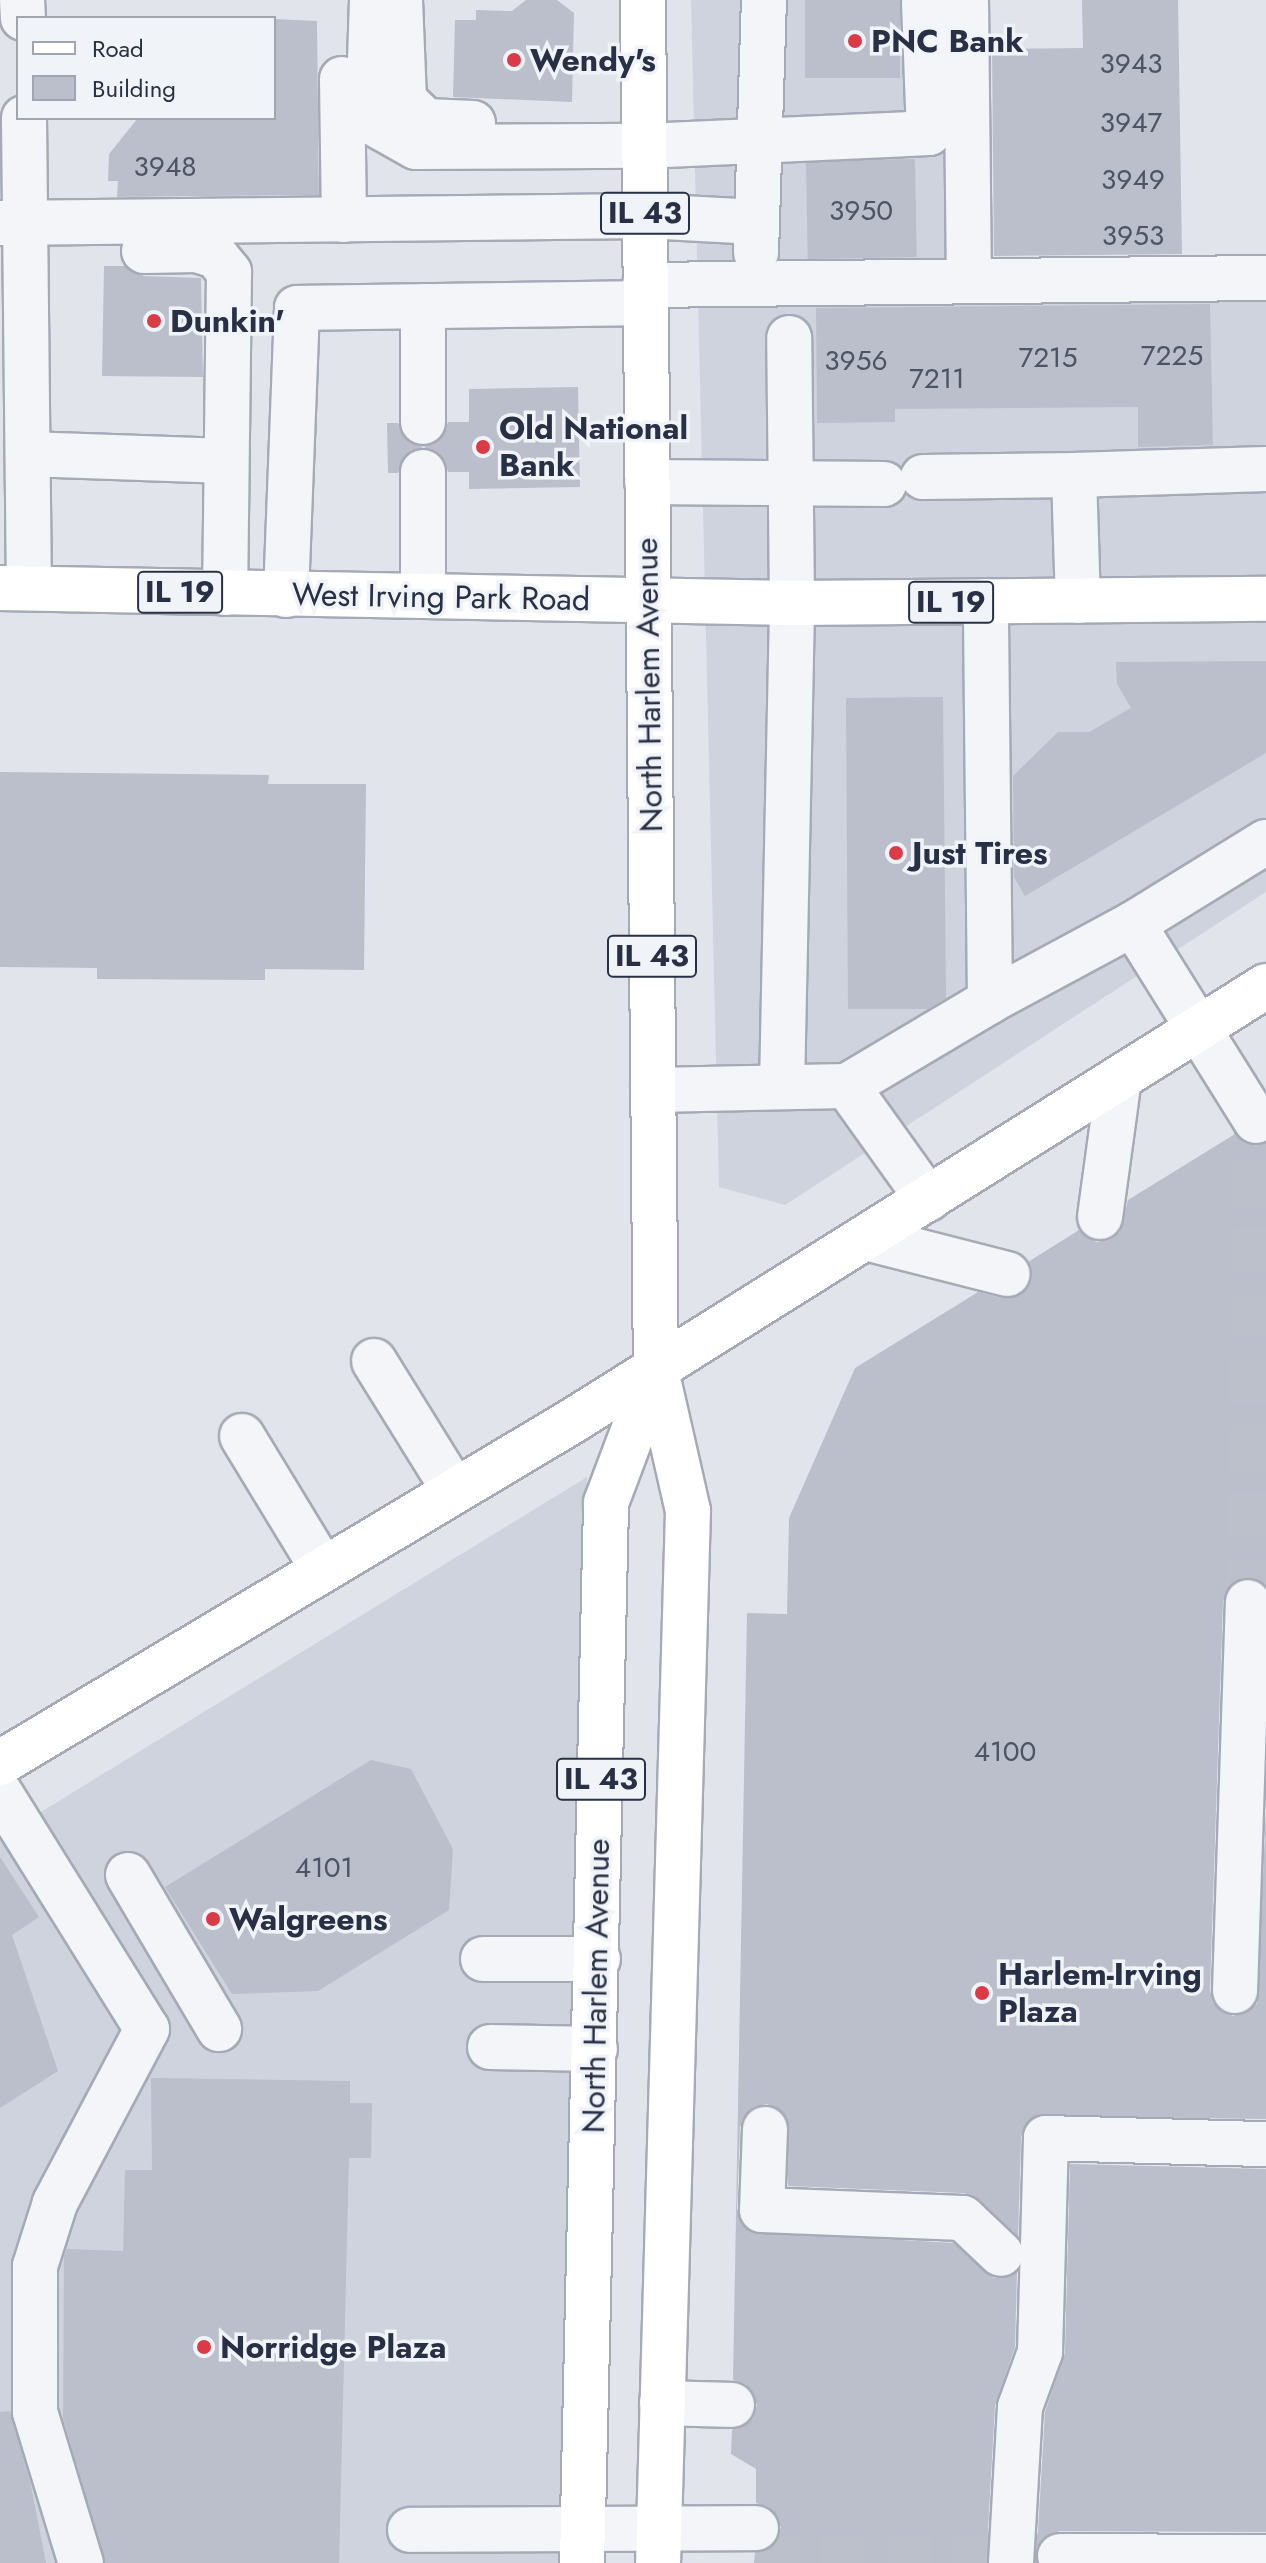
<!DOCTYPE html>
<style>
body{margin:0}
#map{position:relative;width:1266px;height:2563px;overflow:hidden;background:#e1e4eb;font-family:Jost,sans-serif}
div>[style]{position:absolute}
.built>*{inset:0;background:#ced3dd}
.building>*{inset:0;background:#babfcb;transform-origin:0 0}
.minor-tunnel>*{height:44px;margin-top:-22px;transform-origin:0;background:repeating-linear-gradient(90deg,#bcc0ca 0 44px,transparent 0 66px)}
.roads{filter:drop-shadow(2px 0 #a5aab6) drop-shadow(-2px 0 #a5aab6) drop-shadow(0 2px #a5aab6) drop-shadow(0 -2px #a5aab6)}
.minor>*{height:44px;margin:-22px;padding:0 22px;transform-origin:22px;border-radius:22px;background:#f4f5f9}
.major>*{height:44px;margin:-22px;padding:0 22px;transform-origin:22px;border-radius:22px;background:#fff}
.dots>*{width:22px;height:22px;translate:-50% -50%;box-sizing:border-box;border:4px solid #f0f3f8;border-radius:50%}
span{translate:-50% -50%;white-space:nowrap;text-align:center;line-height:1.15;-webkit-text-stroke:7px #f0f3f8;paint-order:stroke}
.number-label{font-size:28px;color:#4c5466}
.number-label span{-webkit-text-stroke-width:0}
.shield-label span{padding:2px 6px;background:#f0f3f8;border:2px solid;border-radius:6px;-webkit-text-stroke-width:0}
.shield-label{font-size:30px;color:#273044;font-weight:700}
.poi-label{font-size:32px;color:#273044;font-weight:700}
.left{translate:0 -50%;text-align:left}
.street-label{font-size:32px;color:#273044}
.legend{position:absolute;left:16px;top:16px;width:260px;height:104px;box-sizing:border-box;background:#f0f3f8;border:2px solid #a0a5b0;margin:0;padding:10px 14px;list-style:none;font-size:24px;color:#273044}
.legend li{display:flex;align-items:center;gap:16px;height:40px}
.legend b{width:40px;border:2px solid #a0a5b0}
</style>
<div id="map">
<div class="built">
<i style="clip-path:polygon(691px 0,956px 0,961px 286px,1266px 281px,1266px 892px,785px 1205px,719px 1187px)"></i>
<i style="clip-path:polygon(587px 1477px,564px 2563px,0 2563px,0 1837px)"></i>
</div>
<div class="building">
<i style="clip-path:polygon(526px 0,557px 0,574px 13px,572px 102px,453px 97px,455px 20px,476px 20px,476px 10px,512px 11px)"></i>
<i style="left:805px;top:0;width:95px;height:78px"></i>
<i style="clip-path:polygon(1082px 0,1178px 0,1182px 254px,994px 256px,992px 49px,1083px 48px)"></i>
<i style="clip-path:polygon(274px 19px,317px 21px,319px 195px,117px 197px,118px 181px,108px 181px,109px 154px,138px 118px,274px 118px)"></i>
<i style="left:915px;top:159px;width:98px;height:109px;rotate:89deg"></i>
<i style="clip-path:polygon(104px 266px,125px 266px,144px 276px,201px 278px,203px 377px,102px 376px)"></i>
<i style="clip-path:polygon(1210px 304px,1213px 445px,1138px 447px,1138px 407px,895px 409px,895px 422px,817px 423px,816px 308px)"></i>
<i style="clip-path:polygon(578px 387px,580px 487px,469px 489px,469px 472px,448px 472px,444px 459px,424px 447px,410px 451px,398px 473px,388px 473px,387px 423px,398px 423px,410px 443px,424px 447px,444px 435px,448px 422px,469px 422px,469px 389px)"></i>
<i style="clip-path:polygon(1266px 661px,1266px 753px,1025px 896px,1014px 877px,1013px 776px,1058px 732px,1089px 732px,1131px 708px,1117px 684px,1116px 662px)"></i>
<i style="clip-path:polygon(943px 697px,946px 998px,928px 1009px,848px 1009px,846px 698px)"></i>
<i style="clip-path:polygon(0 772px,269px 775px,268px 784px,366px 784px,364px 970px,265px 969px,265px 980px,97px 979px,97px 968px,0 967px)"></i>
<i style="clip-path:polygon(1235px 1134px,1245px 1143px,1266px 1143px,1266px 1586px,1250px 1577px,1237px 1580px,1223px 1601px,1210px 1990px,1213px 2003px,1233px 2016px,1257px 2004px,1266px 1812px,1266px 2119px,1035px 2116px,1021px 2137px,1018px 2236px,980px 2200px,964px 2193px,788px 2186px,787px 2118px,767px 2104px,753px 2107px,740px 2127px,737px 2209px,749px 2231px,953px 2243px,994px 2278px,1017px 2272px,1015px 2347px,995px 2406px,986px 2563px,754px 2563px,755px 2553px,769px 2549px,781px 2527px,769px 2507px,756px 2503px,756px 2469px,731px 2454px,732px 2430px,753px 2419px,757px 2405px,746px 2384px,733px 2380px,747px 1613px,787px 1614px,789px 1518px,855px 1368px,978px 1292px,1002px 1298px,1024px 1292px,1031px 1279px,1028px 1262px,1079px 1230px,1096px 1242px,1110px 1240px,1120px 1232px,1128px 1200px)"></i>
<i style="clip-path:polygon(371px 1760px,411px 1769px,453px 1849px,449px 1910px,318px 1991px,232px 1994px,165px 1887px)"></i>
<i style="clip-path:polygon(0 1857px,39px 1917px,12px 1935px,58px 2071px,0 2108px)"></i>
<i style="clip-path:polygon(151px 2078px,350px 2081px,350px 2103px,372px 2103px,371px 2158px,349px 2158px,339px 2563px,105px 2563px,63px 2418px,64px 2256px,67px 2249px,123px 2251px,125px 2170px,152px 2170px)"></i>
<i style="clip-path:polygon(1070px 2164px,1266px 2169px,1266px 2532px,1060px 2531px,1047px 2535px,1037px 2549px,1045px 2412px,1065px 2353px)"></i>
<i style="clip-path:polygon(10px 2411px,30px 2481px,46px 2563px,0 2563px,0 2412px)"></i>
</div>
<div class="minor-tunnel">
<i style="left:1248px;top:1602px;width:481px;rotate:-89deg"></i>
<i style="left:755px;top:2558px;width:305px;rotate:-0.4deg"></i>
</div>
<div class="roads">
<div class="minor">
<i style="left:22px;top:0;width:18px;rotate:87deg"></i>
<i style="left:372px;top:0;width:120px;rotate:91.9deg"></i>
<i style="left:368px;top:120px;width:55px;rotate:29.4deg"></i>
<i style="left:416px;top:147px;width:228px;rotate:-0.3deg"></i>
<i style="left:644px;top:146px;width:285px;rotate:-2.6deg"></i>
<i style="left:929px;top:133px;width:130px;rotate:-92.2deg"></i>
<i style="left:400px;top:0;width:100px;rotate:87.7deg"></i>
<i style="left:404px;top:100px;width:30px;rotate:44deg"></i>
<i style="left:426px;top:121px;width:47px;rotate:2.4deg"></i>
<i style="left:966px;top:0;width:280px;rotate:89.4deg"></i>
<i style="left:342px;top:79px;width:141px;rotate:89.2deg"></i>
<i style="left:24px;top:118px;width:470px;rotate:89.4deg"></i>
<i style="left:0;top:223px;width:645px;rotate:-0.62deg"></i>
<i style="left:645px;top:216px;width:112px;rotate:3.1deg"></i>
<i style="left:144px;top:251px;width:53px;rotate:-1.1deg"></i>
<i style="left:197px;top:250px;width:20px;rotate:18deg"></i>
<i style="left:216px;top:256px;width:21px;rotate:51deg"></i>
<i style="left:229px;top:272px;width:321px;rotate:90.7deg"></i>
<i style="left:756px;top:253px;width:253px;rotate:-88.2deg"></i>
<i style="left:645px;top:285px;width:621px;rotate:-0.65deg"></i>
<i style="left:423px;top:306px;width:116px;rotate:90deg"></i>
<i style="left:28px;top:454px;width:198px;rotate:2deg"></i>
<i style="left:423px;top:472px;width:124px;rotate:90deg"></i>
<i style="left:1074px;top:475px;width:192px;rotate:-1.8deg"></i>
<i style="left:923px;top:477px;width:151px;rotate:-0.8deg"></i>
<i style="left:1074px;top:475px;width:126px;rotate:88.2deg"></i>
<i style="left:647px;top:482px;width:237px;rotate:0.5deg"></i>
<i style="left:286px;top:595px;width:287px;rotate:-87.8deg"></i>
<i style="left:297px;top:308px;width:348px;rotate:-0.8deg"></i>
<i style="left:1133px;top:924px;width:232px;rotate:58deg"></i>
<i style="left:990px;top:1001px;width:162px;rotate:-28.3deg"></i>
<i style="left:1133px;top:924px;width:156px;rotate:-31.7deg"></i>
<i style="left:847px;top:1086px;width:166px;rotate:-30.7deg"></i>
<i style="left:990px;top:1001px;width:400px;rotate:-90.6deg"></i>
<i style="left:782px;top:1087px;width:484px;rotate:-88.8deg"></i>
<i style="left:792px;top:603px;width:265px;rotate:-90.6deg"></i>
<i style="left:653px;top:1090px;width:194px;rotate:-1.2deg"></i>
<i style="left:847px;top:1086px;width:139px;rotate:54.4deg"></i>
<i style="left:1100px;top:1217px;width:139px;rotate:-82.2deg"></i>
<i style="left:866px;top:1238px;width:146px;rotate:14.3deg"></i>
<i style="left:374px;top:1361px;width:152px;rotate:58.2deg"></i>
<i style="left:242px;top:1436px;width:156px;rotate:58.7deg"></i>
<i style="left:0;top:1793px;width:278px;rotate:58.1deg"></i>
<i style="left:147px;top:2029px;width:197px;rotate:117.9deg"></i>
<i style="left:55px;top:2203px;width:66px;rotate:107.6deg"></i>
<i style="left:35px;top:2266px;width:146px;rotate:90deg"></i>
<i style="left:35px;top:2412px;width:158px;rotate:73.1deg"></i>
<i style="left:128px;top:1875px;width:179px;rotate:59.4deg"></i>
<i style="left:483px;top:1959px;width:115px"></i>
<i style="left:1235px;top:1991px;width:389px;rotate:-88.1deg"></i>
<i style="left:490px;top:2047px;width:105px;rotate:1.1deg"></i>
<i style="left:765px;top:2129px;width:81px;rotate:92.1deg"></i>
<i style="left:762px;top:2210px;width:201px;rotate:2.3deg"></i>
<i style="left:963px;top:2218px;width:52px;rotate:43.5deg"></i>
<i style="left:662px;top:2403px;width:70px;rotate:1.6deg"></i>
<i style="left:410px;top:2530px;width:346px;rotate:-0.3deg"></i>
<i style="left:1060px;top:2556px;width:206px;rotate:0.3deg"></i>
<i style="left:1011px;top:2563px;width:156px;rotate:-86.7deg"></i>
<i style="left:1020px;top:2407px;width:59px;rotate:-70deg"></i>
<i style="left:1040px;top:2352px;width:214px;rotate:-88.4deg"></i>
<i style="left:1046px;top:2138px;width:220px;rotate:1.6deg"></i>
</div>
<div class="major">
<i style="left:643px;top:0;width:1370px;rotate:89.46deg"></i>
<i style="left:656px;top:1370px;width:145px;rotate:77.2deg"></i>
<i style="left:688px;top:1511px;width:1052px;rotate:91.63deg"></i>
<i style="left:0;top:588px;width:792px;rotate:1.09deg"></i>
<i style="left:792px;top:603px;width:474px;rotate:-0.5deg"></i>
<i style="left:0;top:1763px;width:669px;rotate:-30.86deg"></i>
<i style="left:574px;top:1420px;width:817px;rotate:-32.09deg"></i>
<i style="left:582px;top:2563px;width:1060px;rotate:-88.7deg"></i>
<i style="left:606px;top:1503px;width:142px;rotate:-69.4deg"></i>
</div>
</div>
<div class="dots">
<i style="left:855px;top:41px;background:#db3b47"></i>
<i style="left:514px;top:60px;background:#db3b47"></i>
<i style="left:154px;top:321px;background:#db3b47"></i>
<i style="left:483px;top:447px;background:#db3b47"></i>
<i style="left:896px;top:853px;background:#db3b47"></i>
<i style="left:213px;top:1919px;background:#db3b47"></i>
<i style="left:982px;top:1993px;background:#db3b47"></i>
<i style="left:204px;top:2347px;background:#db3b47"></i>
</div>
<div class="number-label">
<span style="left:1131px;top:64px">3943</span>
<span style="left:1131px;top:123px">3947</span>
<span style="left:165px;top:167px">3948</span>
<span style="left:1133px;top:180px">3949</span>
<span style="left:861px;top:211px">3950</span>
<span style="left:1133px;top:236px">3953</span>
<span style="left:1172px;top:356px">7225</span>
<span style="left:1048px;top:358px">7215</span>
<span style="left:856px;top:361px">3956</span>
<span style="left:937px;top:379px">7211</span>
<span style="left:1005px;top:1752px">4100</span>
<span style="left:324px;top:1868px">4101</span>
</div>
<div class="shield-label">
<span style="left:645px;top:213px">IL 43</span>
<span style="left:180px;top:592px">IL 19</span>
<span style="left:951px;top:602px">IL 19</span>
<span style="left:652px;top:956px">IL 43</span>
<span style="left:601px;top:1779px">IL 43</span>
</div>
<div class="poi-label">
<span class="left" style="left:871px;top:41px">PNC Bank</span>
<span class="left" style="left:530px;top:60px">Wendy's</span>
<span class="left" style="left:170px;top:321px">Dunkin'</span>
<span class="left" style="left:499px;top:447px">Old National<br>Bank</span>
<span class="left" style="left:912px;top:853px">Just Tires</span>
<span class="left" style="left:229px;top:1919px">Walgreens</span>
<span class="left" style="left:998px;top:1993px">Harlem-Irving<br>Plaza</span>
<span class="left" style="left:220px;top:2347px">Norridge Plaza</span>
</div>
<div class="street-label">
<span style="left:441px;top:597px;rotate:1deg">West Irving Park Road</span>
<span style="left:649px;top:685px;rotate:-91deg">North Harlem Avenue</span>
<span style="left:596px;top:1986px;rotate:-89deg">North Harlem Avenue</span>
</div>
<ul class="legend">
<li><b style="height:10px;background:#fff"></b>Road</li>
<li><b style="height:22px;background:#babfcb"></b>Building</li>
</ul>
</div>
